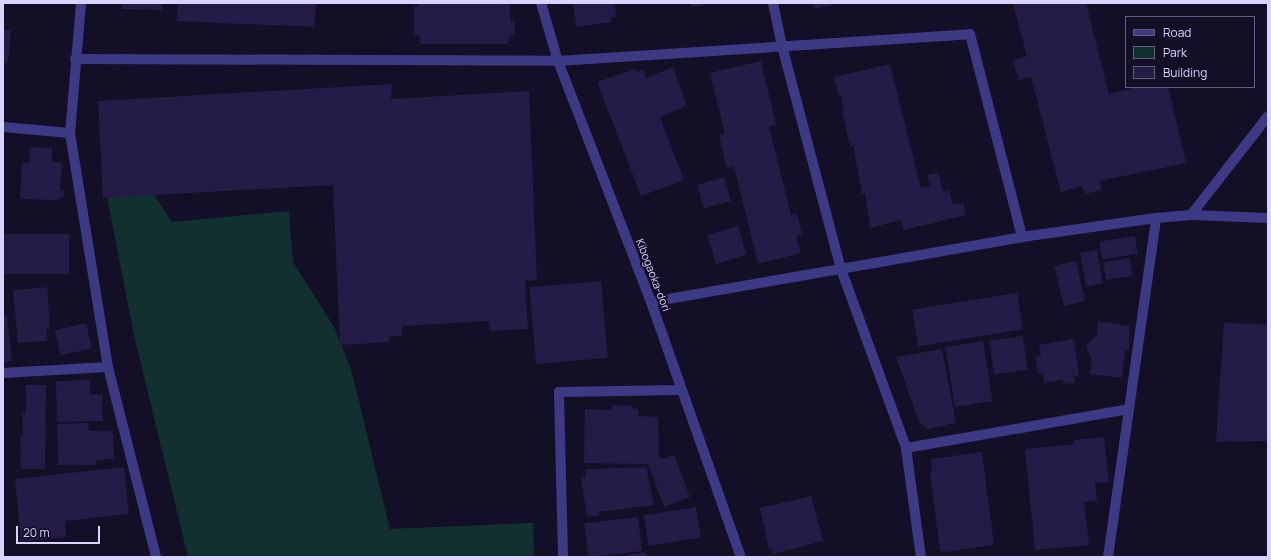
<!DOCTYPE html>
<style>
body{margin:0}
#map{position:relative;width:1271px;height:560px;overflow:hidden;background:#130f26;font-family:Manrope,sans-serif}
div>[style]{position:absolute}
.green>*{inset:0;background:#12302f}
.building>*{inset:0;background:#241b47;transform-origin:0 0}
.minor>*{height:10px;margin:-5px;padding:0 5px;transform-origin:5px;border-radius:5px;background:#3d3a85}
.tertiary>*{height:10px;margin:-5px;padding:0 5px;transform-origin:5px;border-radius:5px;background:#3d3a85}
span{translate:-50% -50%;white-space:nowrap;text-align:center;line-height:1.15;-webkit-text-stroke:4px #130f26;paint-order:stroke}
.street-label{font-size:11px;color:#d9d4ff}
.frame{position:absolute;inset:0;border:4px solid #d9d4ff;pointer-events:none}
.legend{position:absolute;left:1125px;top:16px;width:130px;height:72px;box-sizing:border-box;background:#130f26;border:1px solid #625e7d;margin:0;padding:5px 7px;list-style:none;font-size:12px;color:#d9d4ff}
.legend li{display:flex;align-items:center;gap:8px;height:20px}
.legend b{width:20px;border:1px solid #625e7d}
.scale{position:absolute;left:16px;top:526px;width:84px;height:18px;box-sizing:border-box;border:2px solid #d9d4ff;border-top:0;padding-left:5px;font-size:12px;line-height:14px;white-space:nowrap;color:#d9d4ff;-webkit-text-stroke:3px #130f26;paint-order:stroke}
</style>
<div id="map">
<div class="green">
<i style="clip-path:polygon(151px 190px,172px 222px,289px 211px,293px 262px,334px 327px,351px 369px,390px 529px,533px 523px,534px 557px,188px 557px,134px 335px,106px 192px)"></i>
</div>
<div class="building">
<i style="clip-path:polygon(122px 3px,162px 3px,162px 10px,122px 9px)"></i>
<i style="clip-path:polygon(178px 3px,316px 3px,314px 27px,177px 21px)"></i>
<i style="clip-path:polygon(418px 3px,510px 3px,510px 21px,515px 21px,515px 35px,510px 35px,508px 44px,420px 44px,420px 35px,414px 35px,414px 7px,418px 6px)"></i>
<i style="clip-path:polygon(573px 3px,614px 3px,616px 17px,611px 17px,612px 22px,576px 27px)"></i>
<i style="clip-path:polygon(690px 3px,706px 3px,706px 4px,691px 7px)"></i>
<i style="clip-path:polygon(813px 3px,836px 3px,836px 4px,814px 9px)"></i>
<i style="clip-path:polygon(1013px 3px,1086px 3px,1109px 94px,1138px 87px,1168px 87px,1186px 163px,1100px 181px,1101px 190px,1085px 194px,1082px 186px,1061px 192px,1031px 77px,1019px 80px,1013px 60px,1027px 56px)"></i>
<i style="clip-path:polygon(3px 30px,11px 30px,8px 63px,3px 63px)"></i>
<i style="clip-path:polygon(761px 61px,776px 125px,769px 127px,791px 215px,797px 214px,802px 234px,796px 236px,801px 253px,758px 264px,734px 166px,727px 168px,719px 135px,725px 134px,710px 73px)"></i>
<i style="clip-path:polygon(890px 64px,921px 188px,930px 186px,927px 175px,938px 173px,943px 192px,949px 190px,953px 205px,963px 203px,966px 215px,904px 230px,901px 220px,870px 228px,865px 193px,862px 194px,853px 145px,850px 146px,842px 110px,844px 110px,841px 95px,838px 95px,834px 77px)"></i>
<i style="clip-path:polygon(673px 67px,687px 106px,660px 117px,684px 180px,641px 196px,597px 82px,635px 69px,637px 72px,643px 69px,646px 78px)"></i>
<i style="clip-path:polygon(392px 84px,391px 99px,529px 91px,537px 280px,525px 281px,528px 329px,490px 331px,489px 321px,402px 326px,402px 336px,390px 336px,389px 342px,340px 345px,333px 185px,103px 198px,98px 101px)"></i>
<i style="clip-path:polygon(30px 147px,52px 148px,52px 162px,62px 163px,60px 191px,64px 191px,63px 198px,59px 198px,59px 200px,20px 199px,22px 163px,29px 163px)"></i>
<i style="left:724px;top:177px;width:25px;height:28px;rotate:74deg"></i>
<i style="left:738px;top:226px;width:30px;height:32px;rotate:73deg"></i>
<i style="left:3px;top:234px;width:66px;height:40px"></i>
<i style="left:1135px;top:236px;width:18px;height:36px;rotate:81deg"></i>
<i style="left:1097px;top:250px;width:34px;height:17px;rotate:80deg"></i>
<i style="left:1130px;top:258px;width:18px;height:27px;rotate:81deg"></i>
<i style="left:1076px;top:261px;width:41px;height:22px;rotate:77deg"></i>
<i style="left:601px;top:281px;width:77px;height:72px;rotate:85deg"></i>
<i style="clip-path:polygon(47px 287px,50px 329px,46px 329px,47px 341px,18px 343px,13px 290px)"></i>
<i style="left:1017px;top:293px;width:37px;height:106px;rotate:81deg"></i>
<i style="clip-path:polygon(7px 315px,12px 361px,3px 362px,3px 316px)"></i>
<i style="clip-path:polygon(1098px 321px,1129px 326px,1129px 351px,1125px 350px,1122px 378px,1090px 374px,1092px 360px,1086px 346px,1097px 335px)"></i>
<i style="left:86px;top:323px;width:26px;height:32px;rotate:77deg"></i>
<i style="clip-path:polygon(1224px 323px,1268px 324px,1268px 441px,1216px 442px)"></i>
<i style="left:1023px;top:336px;width:34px;height:34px;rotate:82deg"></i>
<i style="clip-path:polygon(1074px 339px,1079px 376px,1074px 376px,1075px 383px,1063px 384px,1063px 380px,1044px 383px,1043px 373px,1038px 374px,1035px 357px,1041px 356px,1039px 345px)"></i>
<i style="left:983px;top:341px;width:61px;height:38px;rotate:81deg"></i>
<i style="clip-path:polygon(942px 349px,956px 423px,927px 429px,919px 422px,896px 357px)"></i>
<i style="clip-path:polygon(90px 380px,90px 394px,102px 395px,103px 421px,57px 422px,56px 381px)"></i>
<i style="clip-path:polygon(26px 385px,46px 385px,45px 469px,21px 469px,20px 434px,23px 435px,22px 413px,26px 413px)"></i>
<i style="clip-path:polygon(612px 405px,633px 406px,633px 409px,638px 409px,638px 416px,658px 417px,659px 456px,663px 459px,674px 455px,690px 497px,664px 507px,648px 464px,584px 463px,585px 409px,612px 410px)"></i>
<i style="clip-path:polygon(88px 423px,89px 431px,113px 431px,114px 459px,96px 460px,96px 465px,58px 465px,57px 424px)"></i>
<i style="clip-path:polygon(1104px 437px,1109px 482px,1095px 483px,1097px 500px,1084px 502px,1089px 545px,1035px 550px,1025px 449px,1074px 444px,1074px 440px)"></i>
<i style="clip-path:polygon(982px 452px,994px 545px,944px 552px,940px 550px,930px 473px,932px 471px,931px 459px)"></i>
<i style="clip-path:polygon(124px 467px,129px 514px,65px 521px,66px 537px,21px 542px,15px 479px)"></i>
<i style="clip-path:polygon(646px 467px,654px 505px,599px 512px,599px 516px,587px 517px,581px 477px,586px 477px,586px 469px)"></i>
<i style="clip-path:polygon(811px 496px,823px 541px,773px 554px,772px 549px,769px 549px,760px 508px)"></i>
<i style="left:696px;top:507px;width:31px;height:53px;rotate:81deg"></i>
<i style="left:638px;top:517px;width:34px;height:54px;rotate:83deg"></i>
<i style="clip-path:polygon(646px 552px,647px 557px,625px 557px,625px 556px)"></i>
</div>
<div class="minor">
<i style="left:81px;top:3px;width:130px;rotate:94.8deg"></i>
<i style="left:70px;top:133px;width:237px;rotate:80.8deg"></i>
<i style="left:108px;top:367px;width:196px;rotate:75.8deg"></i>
<i style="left:773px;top:3px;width:44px;rotate:78.2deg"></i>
<i style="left:782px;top:46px;width:231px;rotate:75.2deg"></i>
<i style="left:841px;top:269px;width:190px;rotate:70deg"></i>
<i style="left:906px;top:448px;width:110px;rotate:82.2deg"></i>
<i style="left:75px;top:59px;width:483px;rotate:0.2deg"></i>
<i style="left:558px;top:61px;width:413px;rotate:-3.7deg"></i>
<i style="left:970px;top:34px;width:210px;rotate:75.6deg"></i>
<i style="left:3px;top:127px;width:67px;rotate:5.1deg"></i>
<i style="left:1191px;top:215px;width:125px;rotate:-52.1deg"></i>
<i style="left:651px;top:302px;width:377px;rotate:-9.9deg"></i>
<i style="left:1022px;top:237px;width:135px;rotate:-8.1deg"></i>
<i style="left:1156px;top:218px;width:35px;rotate:-5deg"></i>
<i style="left:1191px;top:215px;width:77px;rotate:2.2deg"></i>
<i style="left:3px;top:373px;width:105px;rotate:-3.3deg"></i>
<i style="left:906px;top:448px;width:226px;rotate:-9.9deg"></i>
<i style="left:563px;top:557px;width:165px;rotate:-91.4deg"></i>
<i style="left:559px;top:392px;width:122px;rotate:-0.9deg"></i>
<i style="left:1108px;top:557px;width:342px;rotate:-81.9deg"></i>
</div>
<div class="tertiary">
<i style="left:541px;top:3px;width:60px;rotate:73.7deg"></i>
<i style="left:558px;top:61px;width:258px;rotate:68.9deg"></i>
<i style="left:651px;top:302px;width:270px;rotate:70.6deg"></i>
</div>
<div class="street-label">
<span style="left:653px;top:275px;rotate:69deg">Kibogaoka-dori</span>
</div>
<div class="frame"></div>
<ul class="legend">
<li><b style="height:5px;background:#3d3a85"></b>Road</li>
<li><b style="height:11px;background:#12302f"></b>Park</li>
<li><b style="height:11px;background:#241b47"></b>Building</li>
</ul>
<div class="scale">20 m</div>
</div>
